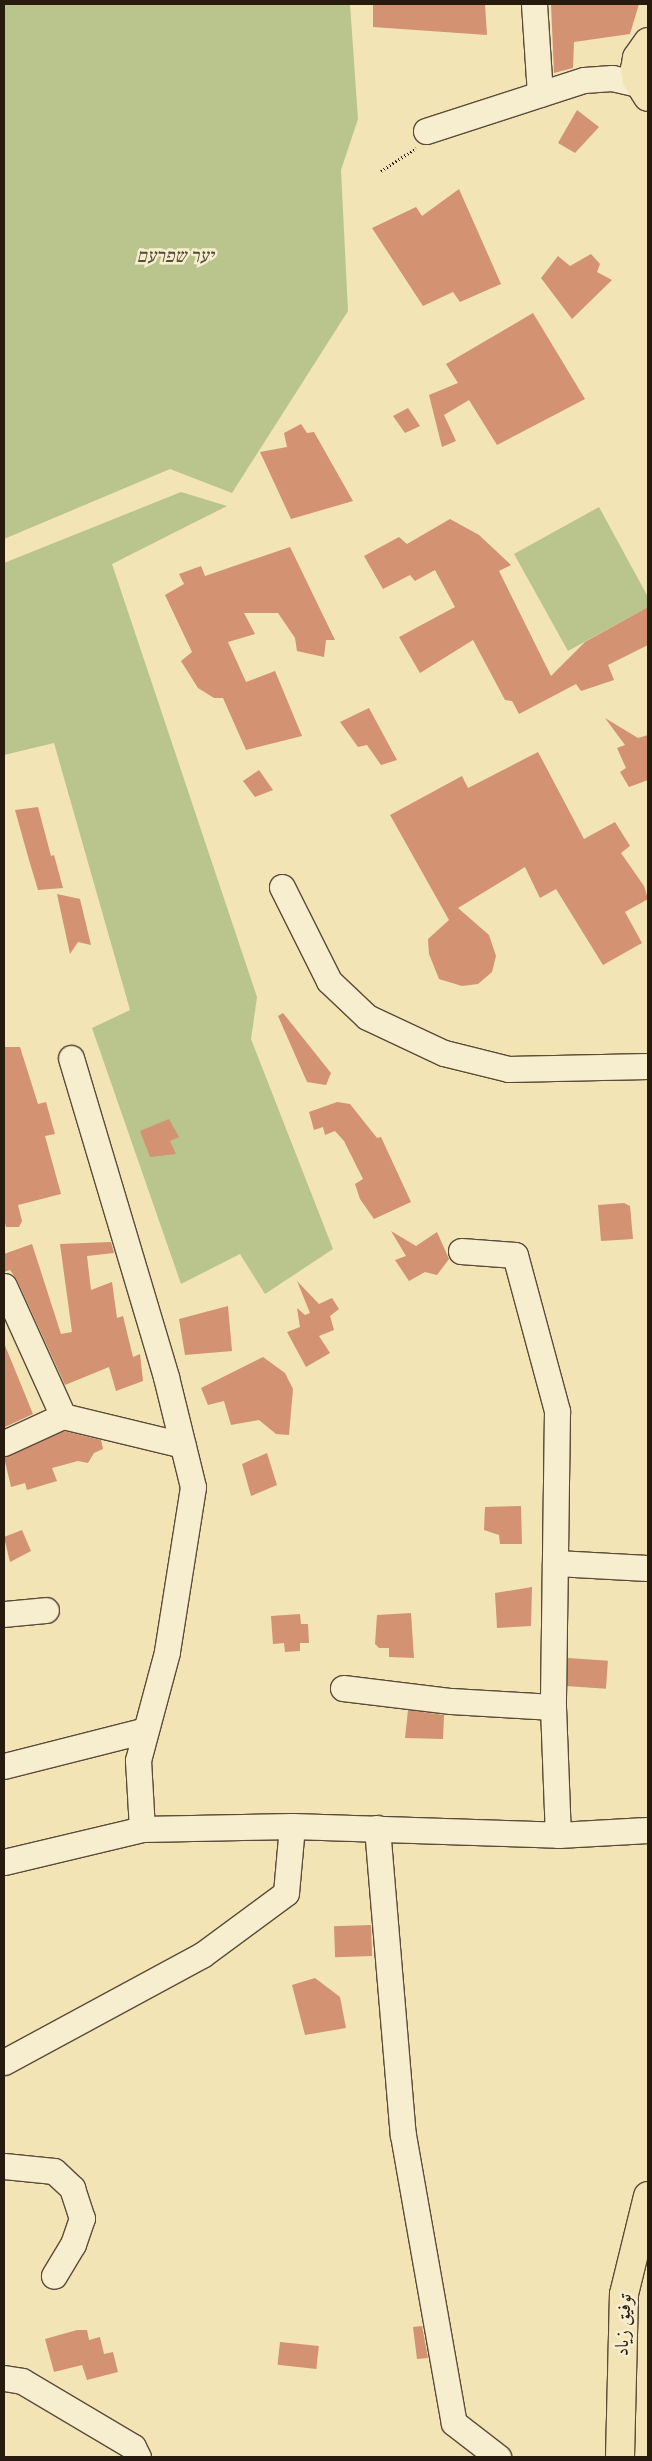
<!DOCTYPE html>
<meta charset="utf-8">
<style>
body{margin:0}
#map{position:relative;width:652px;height:2461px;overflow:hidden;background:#f2e4b5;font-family:"IM FELL DW Pica",Amiri,"Frank Ruhl Libre",serif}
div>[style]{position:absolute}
.green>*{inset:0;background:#bac48d}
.building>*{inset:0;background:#d39271;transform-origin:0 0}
.path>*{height:3px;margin-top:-1.5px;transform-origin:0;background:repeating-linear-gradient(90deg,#271a0f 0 1px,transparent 0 3.5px)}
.roads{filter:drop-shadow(1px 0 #5a4c38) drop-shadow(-1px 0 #5a4c38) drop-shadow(0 1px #5a4c38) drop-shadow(0 -1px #5a4c38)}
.minor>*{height:25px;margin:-12.5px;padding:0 12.5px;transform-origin:12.5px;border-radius:12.5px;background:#f7edcf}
.major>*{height:28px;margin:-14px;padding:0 14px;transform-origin:14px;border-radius:14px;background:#f2e4b5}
span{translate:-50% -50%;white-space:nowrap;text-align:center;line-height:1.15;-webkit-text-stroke:5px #f7edcf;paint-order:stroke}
.park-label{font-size:19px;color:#534d35;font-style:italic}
.street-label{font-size:19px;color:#271a0f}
.frame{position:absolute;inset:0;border:5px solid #271a0f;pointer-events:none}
</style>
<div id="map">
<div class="green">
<i style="clip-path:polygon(4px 4px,350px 4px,358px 119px,341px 170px,348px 311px,232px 493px,170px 469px,4px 539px)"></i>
<i style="clip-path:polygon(181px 492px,227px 506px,112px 564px,257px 997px,251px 1039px,333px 1249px,265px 1294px,240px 1254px,181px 1284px,92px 1028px,130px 1010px,54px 743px,4px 755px,4px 563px)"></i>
<i style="clip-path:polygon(599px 507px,648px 597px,648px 607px,568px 651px,514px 554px)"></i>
</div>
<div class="building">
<i style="clip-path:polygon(373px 4px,485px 4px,487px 35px,373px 27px)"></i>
<i style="clip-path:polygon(551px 4px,639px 4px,630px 34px,574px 42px,573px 68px,554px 73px)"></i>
<i style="clip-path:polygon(577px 110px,599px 127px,575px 153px,558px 143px)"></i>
<i style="clip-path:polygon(459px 189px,501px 284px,460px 302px,453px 292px,423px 306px,372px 228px,416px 207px,422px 216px)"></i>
<i style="clip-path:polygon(591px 254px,600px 264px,597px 272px,612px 280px,572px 319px,541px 278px,558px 256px,570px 266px)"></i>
<i style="clip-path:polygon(533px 313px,585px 399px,497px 445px,469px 400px,444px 415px,456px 441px,442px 447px,429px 395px,458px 383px,446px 364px)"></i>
<i style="clip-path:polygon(408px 408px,420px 426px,405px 433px,393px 416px)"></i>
<i style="clip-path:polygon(301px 424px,307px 433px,314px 432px,353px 501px,291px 519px,260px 452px,287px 447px,284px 433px)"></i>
<i style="clip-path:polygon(450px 519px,479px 535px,511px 565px,499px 571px,551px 676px,585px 642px,648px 607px,648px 645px,608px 665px,614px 680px,581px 691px,576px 684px,519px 714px,512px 701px,505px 700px,473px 640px,420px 673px,399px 637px,455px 607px,435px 570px,415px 581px,410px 575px,383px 589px,364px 556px,399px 537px,407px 544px)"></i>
<i style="clip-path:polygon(290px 547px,335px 640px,326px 640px,324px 657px,297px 651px,295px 638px,278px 613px,244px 613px,255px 634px,228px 642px,246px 682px,275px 671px,302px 736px,246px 750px,223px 698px,214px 698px,198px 688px,181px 661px,192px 652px,165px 595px,184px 584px,179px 574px,201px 566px,205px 576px)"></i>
<i style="clip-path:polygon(369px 708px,397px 760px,381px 765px,367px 745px,358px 747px,340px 722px)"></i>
<i style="clip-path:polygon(605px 718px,638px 738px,648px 735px,648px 780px,629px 787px,620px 772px,626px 768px,617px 748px,625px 745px)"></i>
<i style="clip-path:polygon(538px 752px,584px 839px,615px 822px,630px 846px,621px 853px,644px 886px,648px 899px,625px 912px,642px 943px,603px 965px,556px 889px,540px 898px,525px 867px,458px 908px,489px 935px,496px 956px,492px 972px,478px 984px,462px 986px,439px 979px,429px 954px,428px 939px,449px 920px,390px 815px,462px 776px,468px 788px)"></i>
<i style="clip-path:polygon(259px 770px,273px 790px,255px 797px,243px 781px)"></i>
<i style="clip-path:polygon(38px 807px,51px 856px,54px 855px,63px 888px,38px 890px,29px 860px,15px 810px)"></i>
<i style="clip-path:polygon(57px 894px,80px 899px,91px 945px,78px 942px,70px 954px)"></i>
<i style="clip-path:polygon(283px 1013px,331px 1073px,326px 1085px,307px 1082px,278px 1016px)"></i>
<i style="clip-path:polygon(4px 1047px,20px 1047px,38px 1104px,46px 1102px,55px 1134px,45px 1136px,61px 1194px,18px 1205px,22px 1221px,19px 1227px,6px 1227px,4px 1218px)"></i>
<i style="clip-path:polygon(337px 1102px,350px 1104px,377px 1138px,381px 1137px,411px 1202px,374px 1219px,360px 1199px,355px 1184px,363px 1179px,344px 1141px,335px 1131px,325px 1135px,323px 1127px,314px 1130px,309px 1112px)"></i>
<i style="clip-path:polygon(169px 1119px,179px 1137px,170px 1141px,176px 1154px,150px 1157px,140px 1131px)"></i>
<i style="clip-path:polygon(624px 1203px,630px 1206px,633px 1239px,601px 1241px,598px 1205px)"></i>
<i style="clip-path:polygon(391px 1231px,416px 1246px,437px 1232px,449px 1259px,437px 1275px,425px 1272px,409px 1281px,395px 1260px,406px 1256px)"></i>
<i style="clip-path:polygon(111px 1242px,114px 1253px,87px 1256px,91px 1290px,112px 1282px,117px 1318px,123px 1316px,133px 1357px,140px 1354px,143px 1381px,116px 1391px,109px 1367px,65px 1385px,17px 1280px,10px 1270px,4px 1272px,4px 1254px,32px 1244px,61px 1334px,72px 1332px,60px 1244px)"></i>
<i style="clip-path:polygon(297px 1281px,319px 1304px,332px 1298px,339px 1309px,330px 1316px,334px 1330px,319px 1336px,330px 1353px,306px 1367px,287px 1332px,300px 1327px,297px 1308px,305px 1315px,310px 1313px)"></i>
<i style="clip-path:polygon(228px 1306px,232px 1351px,185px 1355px,179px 1319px)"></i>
<i style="clip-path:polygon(4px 1343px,33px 1414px,5px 1427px,4px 1425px)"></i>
<i style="clip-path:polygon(263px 1357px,285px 1373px,293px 1389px,289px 1435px,276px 1434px,259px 1420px,231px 1425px,224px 1401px,208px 1405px,201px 1388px)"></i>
<i style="clip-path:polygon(64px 1431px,101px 1440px,103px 1449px,94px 1453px,88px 1463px,78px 1461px,52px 1468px,57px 1481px,27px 1490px,25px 1483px,11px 1487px,4px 1457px)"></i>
<i style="clip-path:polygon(267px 1453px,277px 1485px,251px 1496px,242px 1464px)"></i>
<i style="clip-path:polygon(521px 1506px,522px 1544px,500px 1544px,499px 1535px,484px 1530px,485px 1507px)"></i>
<i style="clip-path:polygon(22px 1530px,31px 1551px,10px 1562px,4px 1537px)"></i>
<i style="clip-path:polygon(532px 1587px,531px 1626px,497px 1628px,495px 1593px)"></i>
<i style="clip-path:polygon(411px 1613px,414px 1658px,389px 1657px,389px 1648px,379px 1648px,375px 1644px,377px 1615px)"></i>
<i style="clip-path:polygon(300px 1614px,301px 1624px,308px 1624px,309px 1643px,300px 1643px,300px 1651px,285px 1652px,284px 1643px,273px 1644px,271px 1616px)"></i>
<i style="left:568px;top:1658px;width:40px;height:28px;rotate:4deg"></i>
<i style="clip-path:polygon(408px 1710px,444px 1715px,443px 1739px,405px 1738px)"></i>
<i style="left:371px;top:1925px;width:31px;height:37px;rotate:88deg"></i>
<i style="clip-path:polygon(315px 1978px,340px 1997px,346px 2028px,305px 2035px,292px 1985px)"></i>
<i style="clip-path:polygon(422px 2326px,428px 2358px,417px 2359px,413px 2327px)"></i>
<i style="clip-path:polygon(77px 2330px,87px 2330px,89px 2340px,100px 2337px,104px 2354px,113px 2352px,118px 2372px,87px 2380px,82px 2365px,54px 2372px,45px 2339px)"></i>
<i style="left:280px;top:2342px;width:39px;height:23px;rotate:6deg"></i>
</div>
<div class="path">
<i style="left:381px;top:171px;width:42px;rotate:-33.3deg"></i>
</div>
<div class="roads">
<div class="minor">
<i style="left:534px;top:4px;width:90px;rotate:86.2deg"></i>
<i style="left:426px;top:131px;width:166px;rotate:-17.9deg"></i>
<i style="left:584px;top:80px;width:28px;rotate:-4deg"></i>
<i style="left:612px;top:78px;width:28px;rotate:13deg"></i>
<i style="left:282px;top:887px;width:105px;rotate:63.4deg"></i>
<i style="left:329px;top:981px;width:52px;rotate:43.5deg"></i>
<i style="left:367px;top:1017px;width:85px;rotate:25.1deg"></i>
<i style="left:444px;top:1053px;width:66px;rotate:14deg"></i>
<i style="left:508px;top:1069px;width:140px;rotate:-1.2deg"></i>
<i style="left:71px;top:1058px;width:333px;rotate:73.4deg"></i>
<i style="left:166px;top:1377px;width:113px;rotate:76.2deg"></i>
<i style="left:193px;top:1487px;width:167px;rotate:99deg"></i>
<i style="left:167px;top:1652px;width:112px;rotate:105deg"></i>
<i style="left:138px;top:1760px;width:69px;rotate:86.7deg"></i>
<i style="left:461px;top:1251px;width:54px;rotate:4.2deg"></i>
<i style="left:515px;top:1255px;width:162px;rotate:74.9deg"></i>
<i style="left:557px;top:1411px;width:296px;rotate:90.8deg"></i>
<i style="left:553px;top:1707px;width:128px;rotate:87.8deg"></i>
<i style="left:4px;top:1286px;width:143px;rotate:65.6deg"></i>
<i style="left:4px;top:1443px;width:65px;rotate:-24.6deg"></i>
<i style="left:63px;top:1416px;width:123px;rotate:13.6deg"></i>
<i style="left:555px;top:1563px;width:93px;rotate:3.1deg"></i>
<i style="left:4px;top:1614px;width:42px;rotate:-5.4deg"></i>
<i style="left:343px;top:1688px;width:109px;rotate:6.9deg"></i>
<i style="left:451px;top:1701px;width:102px;rotate:3.4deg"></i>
<i style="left:4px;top:1766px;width:146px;rotate:-14.2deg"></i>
<i style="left:377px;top:1828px;width:308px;rotate:85.2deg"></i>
<i style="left:403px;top:2135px;width:292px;rotate:80deg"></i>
<i style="left:454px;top:2423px;width:56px;rotate:37.7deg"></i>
<i style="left:4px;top:1862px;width:142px;rotate:-13.4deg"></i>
<i style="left:142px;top:1829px;width:150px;rotate:-1.1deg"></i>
<i style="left:292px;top:1826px;width:266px;rotate:1.9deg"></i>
<i style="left:558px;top:1835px;width:90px;rotate:-3.2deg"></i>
<i style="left:4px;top:2062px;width:225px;rotate:-28.4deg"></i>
<i style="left:202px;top:1955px;width:104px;rotate:-36.4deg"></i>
<i style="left:286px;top:1893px;width:67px;rotate:-84.9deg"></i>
<i style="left:4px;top:2166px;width:50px;rotate:5.7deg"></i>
<i style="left:54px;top:2171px;width:25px;rotate:43deg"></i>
<i style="left:72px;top:2188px;width:32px;rotate:72deg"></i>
<i style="left:82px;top:2218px;width:28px;rotate:109deg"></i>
<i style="left:73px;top:2244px;width:37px;rotate:121deg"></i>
<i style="left:4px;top:2378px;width:18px;rotate:9deg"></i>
<i style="left:22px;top:2381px;width:129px;rotate:30.7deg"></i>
<i style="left:133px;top:2447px;width:11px;rotate:63deg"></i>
</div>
<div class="major">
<i style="left:648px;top:42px;width:19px;rotate:125deg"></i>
<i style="left:637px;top:58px;width:11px;rotate:100deg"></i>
<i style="left:635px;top:69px;width:11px;rotate:80deg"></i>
<i style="left:637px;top:80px;width:20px;rotate:57deg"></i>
<i style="left:620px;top:2457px;width:163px;rotate:-88.6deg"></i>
<i style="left:624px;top:2294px;width:101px;rotate:-76.2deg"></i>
</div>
</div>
<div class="park-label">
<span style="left:175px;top:257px">יער שפרעם</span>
</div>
<div class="street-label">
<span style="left:624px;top:2325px;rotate:-87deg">توفيق زياد</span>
</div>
<div class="frame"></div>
</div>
